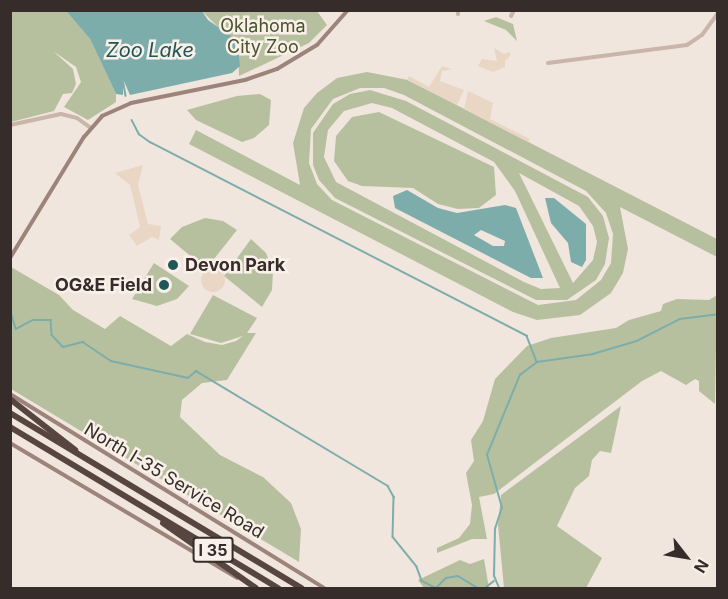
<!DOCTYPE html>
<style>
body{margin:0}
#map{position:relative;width:728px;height:599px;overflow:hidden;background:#f1e6dd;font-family:Inter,sans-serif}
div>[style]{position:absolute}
.green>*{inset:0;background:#b7c09e}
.plaza>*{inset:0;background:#e9d6c5}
.round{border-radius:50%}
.water>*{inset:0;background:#7dadab}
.stream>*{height:1.5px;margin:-0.75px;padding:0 0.75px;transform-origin:0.75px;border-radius:0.75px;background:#7dadab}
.tertiary>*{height:4px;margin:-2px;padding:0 2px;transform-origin:2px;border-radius:2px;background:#c9b5a9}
.secondary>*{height:4px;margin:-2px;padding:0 2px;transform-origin:2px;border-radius:2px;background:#9d847b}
.motorway>*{height:6px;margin:-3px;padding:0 3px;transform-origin:3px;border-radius:3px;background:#574540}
.dots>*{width:16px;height:16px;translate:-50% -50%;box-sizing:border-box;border:3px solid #f9f0e9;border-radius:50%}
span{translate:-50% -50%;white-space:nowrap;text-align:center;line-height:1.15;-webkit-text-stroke:5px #f9f0e9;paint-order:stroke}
.shield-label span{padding:2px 4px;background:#f9f0e9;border:2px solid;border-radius:4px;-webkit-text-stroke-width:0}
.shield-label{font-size:16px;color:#362c29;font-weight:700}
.park-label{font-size:18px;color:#49542e}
.poi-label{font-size:18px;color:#362c29;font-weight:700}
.left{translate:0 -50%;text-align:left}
.right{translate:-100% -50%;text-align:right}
.street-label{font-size:18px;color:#362c29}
.water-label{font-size:20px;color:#205655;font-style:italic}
.frame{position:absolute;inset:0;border:12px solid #362c29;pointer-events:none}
.north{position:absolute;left:656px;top:527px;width:60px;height:60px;-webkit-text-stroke:4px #f9f0e9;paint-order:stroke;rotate:121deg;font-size:16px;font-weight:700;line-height:24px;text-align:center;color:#362c29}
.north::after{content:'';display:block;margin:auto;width:21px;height:27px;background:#362c29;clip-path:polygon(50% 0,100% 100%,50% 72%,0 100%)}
</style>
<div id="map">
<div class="green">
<i style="clip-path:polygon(10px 11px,66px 11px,90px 39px,116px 94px,116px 102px,88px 120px,64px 107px,81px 82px,76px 67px,53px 51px,73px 69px,76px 84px,72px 93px,63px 94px,54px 111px,11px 122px)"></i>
<i style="clip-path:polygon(202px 11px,317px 11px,327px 25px,309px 43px,239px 76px,238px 47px)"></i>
<i style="clip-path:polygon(496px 17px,513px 24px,517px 41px,506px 30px,484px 21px)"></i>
<i style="clip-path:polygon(evenodd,367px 72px,408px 80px,717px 239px,717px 257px,620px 207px,628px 249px,623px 273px,611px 293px,580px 315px,537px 320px,513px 312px,189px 144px,196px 130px,300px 185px,293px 143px,304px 108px,317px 93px,337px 78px,367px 72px,360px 88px,384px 88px,404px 95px,586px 191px,606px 213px,613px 234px,611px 263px,601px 280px,576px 300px,538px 305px,332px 200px,317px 184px,309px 163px,311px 129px,333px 99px,360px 88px)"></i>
<i style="clip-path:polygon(evenodd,370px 90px,406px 101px,588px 197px,603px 216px,609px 238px,605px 264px,596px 280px,567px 300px,536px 300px,335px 198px,319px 180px,313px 165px,313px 133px,333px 104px,350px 94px,370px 90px,372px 103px,392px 108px,494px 162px,515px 191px,560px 288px,541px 289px,524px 282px,336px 182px,324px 157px,328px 130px,344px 111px,372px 103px,370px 90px,519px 173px,579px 206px,593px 226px,597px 242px,593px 260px,573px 283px,519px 173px)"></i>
<i style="clip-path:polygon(260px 94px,271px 100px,269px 125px,254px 138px,242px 142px,196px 120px,187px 110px,237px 96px)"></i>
<i style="clip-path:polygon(379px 112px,494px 167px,496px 195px,479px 208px,458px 209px,438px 204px,413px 188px,362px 186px,348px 181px,334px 161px,336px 136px,352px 117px)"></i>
<i style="clip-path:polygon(205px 218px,223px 221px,237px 230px,206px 269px,170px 239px,182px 227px)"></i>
<i style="clip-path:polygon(251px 239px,266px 253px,273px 271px,272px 290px,262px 307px,224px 276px)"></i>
<i style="clip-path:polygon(154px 263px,189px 286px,177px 299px,157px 306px,132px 299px)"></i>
<i style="clip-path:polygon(11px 267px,59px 295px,73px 310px,105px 329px,120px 316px,171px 346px,187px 334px,205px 342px,222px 345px,236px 341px,243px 336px,221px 343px,190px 334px,213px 295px,257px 318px,247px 333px,256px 333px,227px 380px,202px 383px,182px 400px,180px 417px,220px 455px,263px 477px,291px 503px,301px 529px,299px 562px,11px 389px)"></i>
<i style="clip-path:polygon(717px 295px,715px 404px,699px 391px,699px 381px,695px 379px,686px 385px,661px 371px,642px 381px,494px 494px,479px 497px,487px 539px,472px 539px,437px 553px,437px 548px,459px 538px,470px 524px,472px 505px,466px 473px,474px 461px,471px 440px,483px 421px,495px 379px,527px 346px,551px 338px,616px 328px,629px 320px,661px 311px,663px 304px,677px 299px,709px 300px)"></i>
<i style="clip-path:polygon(621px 406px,611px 453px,600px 451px,592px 460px,589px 476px,575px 488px,557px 526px,602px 558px,586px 588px,504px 588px,498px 525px,501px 495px)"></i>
<i style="clip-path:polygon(484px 559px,489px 588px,424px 588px,418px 580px,460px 560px,470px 564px)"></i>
</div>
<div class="plaza">
<i style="clip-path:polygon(494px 48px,504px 54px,510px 52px,510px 56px,505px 61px,505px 67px,493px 72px,478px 66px,482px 59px,497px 61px)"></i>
<i style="clip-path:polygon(442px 66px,452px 69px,442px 71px,440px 81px,464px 90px,457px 105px,407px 80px,409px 76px,429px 87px)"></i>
<i style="clip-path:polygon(468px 91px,493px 103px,490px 119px,530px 139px,528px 142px,464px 109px)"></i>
<i style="clip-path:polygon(143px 165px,138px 185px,148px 224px,161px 226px,159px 240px,152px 237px,137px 246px,129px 235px,140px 227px,130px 185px,115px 173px)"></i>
<i class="round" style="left:201px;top:268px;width:24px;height:24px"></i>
</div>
<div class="water">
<i style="clip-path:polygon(66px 11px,202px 11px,208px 20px,231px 36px,238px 47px,240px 66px,232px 73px,130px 95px,123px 79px,123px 95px,116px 94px,90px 39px)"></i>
<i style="clip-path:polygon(evenodd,407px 190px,438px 208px,457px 213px,505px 205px,516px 208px,543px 278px,531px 278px,395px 208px,393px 196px,407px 190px,481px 230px,505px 241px,504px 246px,493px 246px,474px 235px,481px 230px)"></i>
<i style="clip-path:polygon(545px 198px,554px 198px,586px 224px,586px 260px,582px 267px,571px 262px,568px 243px,551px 223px)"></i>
</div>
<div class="stream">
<i style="left:123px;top:79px;width:17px;rotate:80deg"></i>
<i style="left:132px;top:120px;width:16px;rotate:63deg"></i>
<i style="left:139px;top:134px;width:14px;rotate:36deg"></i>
<i style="left:150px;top:142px;width:424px;rotate:27.2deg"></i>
<i style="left:527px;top:336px;width:28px;rotate:69deg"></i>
<i style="left:10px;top:309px;width:21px;rotate:73deg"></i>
<i style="left:16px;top:329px;width:19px;rotate:-28deg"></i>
<i style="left:33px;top:320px;width:18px"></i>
<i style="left:51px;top:320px;width:15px;rotate:86deg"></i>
<i style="left:52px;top:335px;width:16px;rotate:47deg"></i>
<i style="left:63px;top:347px;width:21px;rotate:-14deg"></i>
<i style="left:83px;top:342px;width:34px;rotate:34deg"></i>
<i style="left:111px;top:361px;width:79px;rotate:12.4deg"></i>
<i style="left:188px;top:378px;width:11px;rotate:-41deg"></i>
<i style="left:196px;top:371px;width:224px;rotate:30.9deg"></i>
<i style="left:388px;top:486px;width:13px;rotate:61deg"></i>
<i style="left:394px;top:497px;width:40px;rotate:91.4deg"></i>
<i style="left:393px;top:537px;width:38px;rotate:51deg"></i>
<i style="left:417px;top:567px;width:15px;rotate:70deg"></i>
<i style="left:422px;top:581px;width:16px;rotate:27deg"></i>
<i style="left:436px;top:588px;width:14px;rotate:-45deg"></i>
<i style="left:446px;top:578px;width:12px;rotate:-9deg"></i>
<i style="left:458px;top:576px;width:23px;rotate:31deg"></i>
<i style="left:485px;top:588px;width:11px;rotate:-38deg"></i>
<i style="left:499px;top:588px;width:13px;rotate:-113deg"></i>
<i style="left:494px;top:576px;width:47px;rotate:-88.8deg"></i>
<i style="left:495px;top:529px;width:22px;rotate:-72deg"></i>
<i style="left:502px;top:508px;width:55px;rotate:-105.8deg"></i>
<i style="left:487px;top:455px;width:87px;rotate:-67.6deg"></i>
<i style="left:520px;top:375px;width:21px;rotate:-37deg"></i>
<i style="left:537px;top:362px;width:57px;rotate:-8.1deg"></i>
<i style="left:593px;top:354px;width:46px;rotate:-16.5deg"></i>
<i style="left:637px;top:341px;width:48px;rotate:-27.1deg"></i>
<i style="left:680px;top:319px;width:38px;rotate:-7deg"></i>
</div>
<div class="tertiary">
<i style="left:458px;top:10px;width:4px;rotate:90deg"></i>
<i style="left:511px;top:16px;width:7px;rotate:-63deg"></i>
<i style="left:548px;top:63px;width:140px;rotate:-7.4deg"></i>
<i style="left:687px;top:45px;width:18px;rotate:-34deg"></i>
<i style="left:702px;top:35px;width:27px;rotate:-54deg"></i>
<i style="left:10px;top:125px;width:52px;rotate:-12.2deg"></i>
<i style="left:61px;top:114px;width:16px;rotate:14deg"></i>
<i style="left:77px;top:118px;width:17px;rotate:36deg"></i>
</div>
<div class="secondary">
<i style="left:10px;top:258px;width:142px;rotate:-58.6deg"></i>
<i style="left:84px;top:137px;width:28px;rotate:-49deg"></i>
<i style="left:102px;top:116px;width:32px;rotate:-24deg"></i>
<i style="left:131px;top:103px;width:116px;rotate:-11.4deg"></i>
<i style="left:245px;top:80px;width:34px;rotate:-19deg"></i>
<i style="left:277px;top:69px;width:47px;rotate:-31deg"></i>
<i style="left:317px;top:45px;width:47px;rotate:-48.5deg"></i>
<i style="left:10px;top:394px;width:369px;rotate:31.7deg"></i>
<i style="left:10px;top:443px;width:264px;rotate:30.7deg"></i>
</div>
<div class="motorway">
<i style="left:10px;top:399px;width:83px;rotate:38.1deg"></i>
<i style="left:10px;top:413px;width:340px;rotate:31deg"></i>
<i style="left:10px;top:427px;width:313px;rotate:31deg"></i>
<i style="left:163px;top:523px;width:113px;rotate:35deg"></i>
</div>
<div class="dots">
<i style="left:173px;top:265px;background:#205655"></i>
<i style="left:164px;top:285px;background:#205655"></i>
</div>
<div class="shield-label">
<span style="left:213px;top:550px">I 35</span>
</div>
<div class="park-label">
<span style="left:263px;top:37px">Oklahoma<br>City Zoo</span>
</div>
<div class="poi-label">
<span class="left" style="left:185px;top:265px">Devon Park</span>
<span class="right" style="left:152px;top:285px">OG&amp;E Field</span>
</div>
<div class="street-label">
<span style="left:174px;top:481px;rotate:31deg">North I-35 Service Road</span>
</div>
<div class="water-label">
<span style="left:150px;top:50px">Zoo Lake</span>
</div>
<div class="frame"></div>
<div class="north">N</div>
</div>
